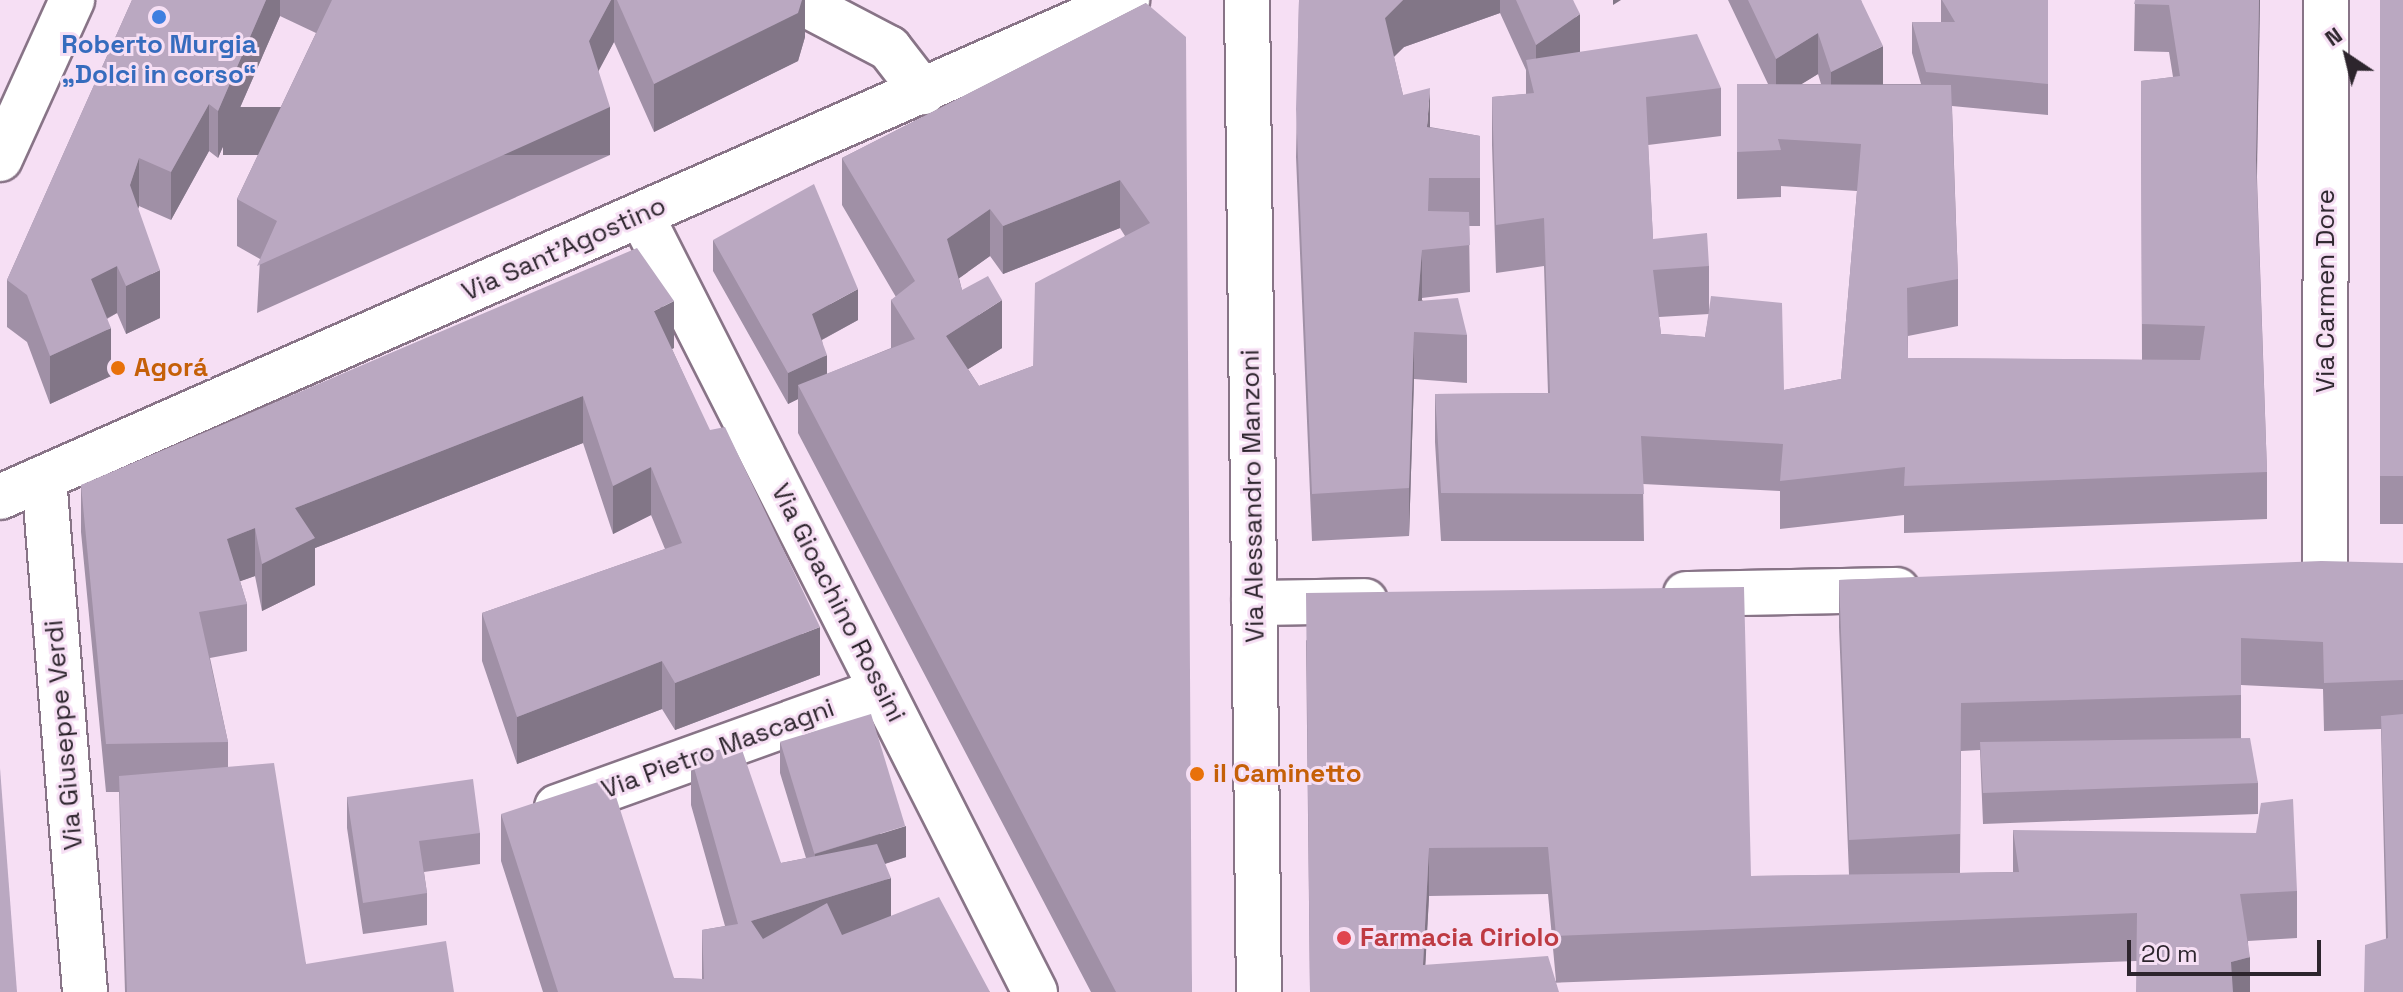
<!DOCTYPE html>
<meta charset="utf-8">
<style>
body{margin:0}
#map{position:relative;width:2403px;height:992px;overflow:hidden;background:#f6dff4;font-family:"Space Grotesk",sans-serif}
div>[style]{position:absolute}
.roads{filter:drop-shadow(2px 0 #887487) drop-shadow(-2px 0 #887487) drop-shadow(0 2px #887487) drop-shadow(0 -2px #887487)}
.minor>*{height:44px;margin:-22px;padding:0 22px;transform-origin:22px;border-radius:22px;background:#fff}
.wall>*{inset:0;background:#a090a6;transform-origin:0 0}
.shaded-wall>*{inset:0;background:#827687;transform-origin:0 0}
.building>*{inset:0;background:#baa8c1;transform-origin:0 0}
.dots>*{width:22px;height:22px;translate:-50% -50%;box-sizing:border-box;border:4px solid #f6dff4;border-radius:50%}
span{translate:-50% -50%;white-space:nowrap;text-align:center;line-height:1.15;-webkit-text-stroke:6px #f6dff4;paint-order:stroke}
.shop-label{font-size:26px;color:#366cbe;font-weight:700}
.street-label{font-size:26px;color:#2d252d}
.food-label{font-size:26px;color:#c56008;font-weight:700}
.left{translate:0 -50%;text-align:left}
.health-label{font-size:26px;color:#be3a42;font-weight:700}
.north{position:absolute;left:2307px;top:16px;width:80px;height:80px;-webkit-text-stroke:6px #f6dff4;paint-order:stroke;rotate:325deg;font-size:22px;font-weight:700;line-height:32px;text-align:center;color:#2d252d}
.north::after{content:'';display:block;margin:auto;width:28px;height:36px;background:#2d252d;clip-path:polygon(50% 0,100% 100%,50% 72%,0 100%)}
.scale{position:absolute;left:2127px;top:940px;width:194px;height:36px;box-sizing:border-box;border:4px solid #2d252d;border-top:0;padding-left:10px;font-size:24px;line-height:28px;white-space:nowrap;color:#2d252d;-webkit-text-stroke:6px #f6dff4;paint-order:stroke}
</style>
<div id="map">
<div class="roads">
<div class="minor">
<i style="left:797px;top:0;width:104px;rotate:27.6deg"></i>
<i style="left:889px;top:48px;width:56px;rotate:52.3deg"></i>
<i style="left:1247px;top:0;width:992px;rotate:89.31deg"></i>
<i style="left:0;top:159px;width:175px;rotate:-65.6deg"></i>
<i style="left:641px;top:215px;width:871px;rotate:63.11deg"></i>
<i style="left:44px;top:478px;width:516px;rotate:85.44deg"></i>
<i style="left:0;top:497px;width:1232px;rotate:-23.8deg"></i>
<i style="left:2325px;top:581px;width:581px;rotate:-89.9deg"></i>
<i style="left:1686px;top:594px;width:211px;rotate:-1.1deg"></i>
<i style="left:1254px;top:603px;width:111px;rotate:-1deg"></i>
<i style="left:557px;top:807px;width:345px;rotate:-19.8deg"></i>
</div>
</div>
<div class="wall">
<i style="clip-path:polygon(132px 0,805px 0,805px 37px,798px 61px,654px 132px,614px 42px,598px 71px,610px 155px,257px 313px,260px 259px,237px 246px,237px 199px,316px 33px,280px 16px,218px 158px,209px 151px,171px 220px,139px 206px,138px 209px,160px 318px,126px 334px,117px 313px,107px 319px,111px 376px,50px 404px,27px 342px,7px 327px,7px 280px)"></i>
<i style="clip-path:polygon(evenodd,1299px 0,1573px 0,1580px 52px,1721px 88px,1721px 136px,1648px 145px,1653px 239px,1709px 266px,1709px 311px,1784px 390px,1841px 379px,1857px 191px,1781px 186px,1781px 197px,1737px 199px,1737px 84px,1768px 84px,1728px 0,1861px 0,1883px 84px,1921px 84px,1912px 53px,1912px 22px,1941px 22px,1941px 0,2048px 0,2048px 115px,1952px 106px,1958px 279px,1958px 326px,1908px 336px,1908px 358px,2142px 360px,2141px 81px,2173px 77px,2169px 52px,2134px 51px,2135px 0,2260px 0,2257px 177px,2267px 472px,2267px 519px,1904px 533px,1904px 515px,1780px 529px,1780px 491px,1643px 484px,1644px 541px,1441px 541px,1435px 442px,1435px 394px,1548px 393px,1544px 266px,1496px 273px,1492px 145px,1492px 97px,1526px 94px,1526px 70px,1500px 13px,1404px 47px,1394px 57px,1403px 95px,1430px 127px,1480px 136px,1480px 226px,1469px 226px,1470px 292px,1422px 298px,1422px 300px,1467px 335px,1467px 383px,1414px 379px,1409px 536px,1312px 541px,1296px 157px,1299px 0,1818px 74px,1821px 84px,1801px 84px,1818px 74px,1299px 0,1709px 314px,1705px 337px,1661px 334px,1659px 317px,1709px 314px)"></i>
<i style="left:2380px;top:0;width:23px;height:524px"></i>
<i style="clip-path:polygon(evenodd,1146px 3px,1192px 992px,1091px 992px,798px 433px,798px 399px,788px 404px,713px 271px,713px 240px,858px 320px,822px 340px,827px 374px,891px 348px,891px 300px,896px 297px,842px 205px,842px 158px,1146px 3px,1120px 228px,1125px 236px,1033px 366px,979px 386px,968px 369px,1002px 348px,962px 290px,959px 278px,990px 256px,1003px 274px,1120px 228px)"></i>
<i style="clip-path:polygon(674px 348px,672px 349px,820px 675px,675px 730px,662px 709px,517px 764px,482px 661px,482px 613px,665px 549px,651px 515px,613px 534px,583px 443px,315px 548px,315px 585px,262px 611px,255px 576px,240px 581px,247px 604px,247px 651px,210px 658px,228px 742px,228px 767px,306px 964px,454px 992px,125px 992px,119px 792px,106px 792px,81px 532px,81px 485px)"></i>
<i style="clip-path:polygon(evenodd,2403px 563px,2403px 992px,2386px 939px,2381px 729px,2324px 731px,2323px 689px,2241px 685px,2241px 738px,2258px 783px,2258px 814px,1983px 824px,1980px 750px,1961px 751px,1960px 873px,2013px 872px,2013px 830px,2297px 891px,2297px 938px,2248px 941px,2250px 992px,2136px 961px,1310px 992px,1306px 640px,1751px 876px,1849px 875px,1839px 627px,1839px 580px,2403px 563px,1548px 894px,1556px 981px,1425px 965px,1429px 896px,1548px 894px)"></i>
<i style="clip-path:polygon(780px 742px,906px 857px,885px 864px,891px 916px,990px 992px,543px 992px,501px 861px,501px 814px,674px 978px,702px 979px,702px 930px,725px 926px,691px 805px,691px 757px,781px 863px,806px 858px,780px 773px)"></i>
<i style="clip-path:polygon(347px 797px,480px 833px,480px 864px,424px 872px,427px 893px,427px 925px,363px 934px,347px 828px)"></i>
</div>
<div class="shaded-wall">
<i style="clip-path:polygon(266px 0,280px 0,280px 16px,218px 158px,218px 111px)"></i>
<i style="clip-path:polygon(611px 0,614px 0,614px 42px,589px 89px,589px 41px)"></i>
<i style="clip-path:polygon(802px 0,805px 0,805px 37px,798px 61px,654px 132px,654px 84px)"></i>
<i style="clip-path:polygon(1403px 0,1500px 0,1500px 13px,1404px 47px,1385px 65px,1385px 18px)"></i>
<i style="clip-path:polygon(1613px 0,1621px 0,1613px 5px)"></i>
<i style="clip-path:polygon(2259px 0,2260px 0,2256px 207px,2256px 160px)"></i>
<i style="clip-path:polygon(1580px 14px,1580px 62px,1536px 93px,1536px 45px)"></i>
<i style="clip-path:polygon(1818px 33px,1818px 74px,1776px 100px,1776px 59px)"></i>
<i style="clip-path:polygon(1883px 46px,1883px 88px,1831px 113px,1831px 72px)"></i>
<i style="clip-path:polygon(1430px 88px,1430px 135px,1427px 127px)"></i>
<i style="clip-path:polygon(209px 104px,209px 151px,171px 220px,171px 172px)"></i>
<i style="left:610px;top:107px;width:48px;height:387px;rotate:90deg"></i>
<i style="clip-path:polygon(139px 158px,139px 206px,130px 233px,130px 185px)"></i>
<i style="clip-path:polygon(1120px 180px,1120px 228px,1003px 274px,1003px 226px)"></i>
<i style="clip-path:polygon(990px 209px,990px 256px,947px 287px,947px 239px)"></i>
<i style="clip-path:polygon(1422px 250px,1422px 298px,1420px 332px,1418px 301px)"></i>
<i style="clip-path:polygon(117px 266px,117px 313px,91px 326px,91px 279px)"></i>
<i style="clip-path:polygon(160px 270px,160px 318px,126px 334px,126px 286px)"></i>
<i style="clip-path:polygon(858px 289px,858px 320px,812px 345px,812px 314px)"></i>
<i style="clip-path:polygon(1002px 300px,1002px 348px,946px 383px,946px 336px)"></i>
<i style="clip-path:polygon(674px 301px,674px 348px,654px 358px,654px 311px)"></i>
<i style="clip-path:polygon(111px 328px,111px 376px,50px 404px,50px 356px)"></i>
<i style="clip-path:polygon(1414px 332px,1414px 379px,1409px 536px,1409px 488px)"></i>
<i style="clip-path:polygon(827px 355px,827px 386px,798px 385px,798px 399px,788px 404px,788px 373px)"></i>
<i style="clip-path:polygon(583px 396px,583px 443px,315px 548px,315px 585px,262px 611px,262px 564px,295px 508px)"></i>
<i style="clip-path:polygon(651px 467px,651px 515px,613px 534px,613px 486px)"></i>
<i style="clip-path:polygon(255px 528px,255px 576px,227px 586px,227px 539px)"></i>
<i style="clip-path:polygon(820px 627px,820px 675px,675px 730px,675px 683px)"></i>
<i style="clip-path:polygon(662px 661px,662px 709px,517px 764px,517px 717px)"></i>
<i style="clip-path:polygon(906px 826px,906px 857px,815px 886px,815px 854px)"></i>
<i style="clip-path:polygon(1429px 848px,1429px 896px,1424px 992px,1423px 965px)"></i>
<i style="clip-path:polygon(891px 878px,891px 926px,751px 968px,751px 921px)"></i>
<i style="clip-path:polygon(2250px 957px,2250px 992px,2231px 992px,2231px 962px)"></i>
</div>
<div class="building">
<i style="clip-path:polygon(132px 0,266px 0,218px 111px,209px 104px,171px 172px,139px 158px,130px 185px,160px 270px,126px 286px,117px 266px,91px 279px,111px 328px,50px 356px,27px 295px,7px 280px)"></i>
<i style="clip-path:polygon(332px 0,611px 0,589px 41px,610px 107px,257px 266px,277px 221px,237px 199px)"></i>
<i style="clip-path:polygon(617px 0,802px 0,798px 13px,654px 84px)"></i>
<i style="clip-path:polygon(1299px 0,1403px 0,1385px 18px,1403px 95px,1430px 88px,1427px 127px,1480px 136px,1480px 178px,1429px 178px,1428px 211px,1469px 212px,1470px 245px,1422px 250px,1418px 301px,1458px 298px,1467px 335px,1414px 332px,1409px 488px,1312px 494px,1296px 109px)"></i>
<i style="clip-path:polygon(1516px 0,1573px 0,1580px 14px,1536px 45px)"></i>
<i style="clip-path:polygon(1748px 0,1861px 0,1883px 46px,1831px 72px,1818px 33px,1776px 59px)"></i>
<i style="clip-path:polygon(1942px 0,2048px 0,2048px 84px,1926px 72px,1912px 22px,1955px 22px)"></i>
<i style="clip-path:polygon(2135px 0,2259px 0,2256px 160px,2267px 472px,1904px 486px,1905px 467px,1780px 481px,1783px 444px,1641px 436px,1644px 494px,1441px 493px,1435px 394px,1550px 393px,1544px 218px,1496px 225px,1492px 97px,1534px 93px,1526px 60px,1697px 34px,1721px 88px,1646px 97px,1653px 239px,1707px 233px,1709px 266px,1653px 270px,1661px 334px,1705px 337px,1711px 296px,1782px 303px,1784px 390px,1841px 379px,1861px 144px,1778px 139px,1781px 150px,1737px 152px,1737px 84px,1951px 85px,1958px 279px,1907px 288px,1908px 358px,2200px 360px,2205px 326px,2142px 324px,2141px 81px,2180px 76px,2169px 5px,2134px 4px)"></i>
<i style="left:2380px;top:0;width:23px;height:476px"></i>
<i style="clip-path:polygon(evenodd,1146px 3px,1186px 37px,1192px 992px,1116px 992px,798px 385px,915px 339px,891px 300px,915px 281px,842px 158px,1146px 3px,1120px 180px,1150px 223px,1035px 283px,1033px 366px,979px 386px,946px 336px,1002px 300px,988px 276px,962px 290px,947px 239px,990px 209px,1003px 226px,1120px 180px)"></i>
<i style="clip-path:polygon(814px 184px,858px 289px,812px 314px,827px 355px,788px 373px,713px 240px)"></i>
<i style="clip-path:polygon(637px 248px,674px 301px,654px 311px,710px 430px,725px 427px,820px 627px,675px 683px,662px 661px,517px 717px,482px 613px,682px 543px,651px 467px,613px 486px,583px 396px,295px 508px,315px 538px,262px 564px,255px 528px,227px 539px,247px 604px,199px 612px,228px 742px,106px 744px,81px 485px)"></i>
<i style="clip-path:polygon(2321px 561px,2403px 563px,2403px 680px,2324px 683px,2323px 642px,2241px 638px,2241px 695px,1961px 703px,1960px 834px,1849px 840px,1839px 580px)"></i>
<i style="clip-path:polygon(1744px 587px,1751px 876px,2019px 872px,2013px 830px,2256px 833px,2261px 803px,2293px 799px,2297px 891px,2240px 894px,2250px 957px,2231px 962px,2233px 992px,2136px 992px,2137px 913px,1556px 936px,1548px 847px,1429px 848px,1423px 965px,1548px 956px,1559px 992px,1310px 992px,1306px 593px)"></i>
<i style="left:871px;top:714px;width:117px;height:95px;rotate:73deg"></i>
<i style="clip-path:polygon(2403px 714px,2403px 992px,2364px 992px,2365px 945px,2388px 938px,2381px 716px)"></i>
<i style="clip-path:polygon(2250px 738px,2258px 783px,1983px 793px,1980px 742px)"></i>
<i style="clip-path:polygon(740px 744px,781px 863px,877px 844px,891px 878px,751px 921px,763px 939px,827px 903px,842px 935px,939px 897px,990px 992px,558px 992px,501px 814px,610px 778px,674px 978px,704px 979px,702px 930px,738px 924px,691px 757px)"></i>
<i style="clip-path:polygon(274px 763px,306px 964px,446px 941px,454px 992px,127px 992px,119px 776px)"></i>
<i style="clip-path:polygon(0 768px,17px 992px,0 992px)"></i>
<i style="clip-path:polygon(473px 779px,480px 833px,419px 841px,427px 893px,363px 903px,347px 797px)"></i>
</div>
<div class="dots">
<i style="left:159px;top:17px;background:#3f7fe0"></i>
<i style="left:118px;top:368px;background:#e8710a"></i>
<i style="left:1197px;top:774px;background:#e8710a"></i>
<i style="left:1344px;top:938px;background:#e0444e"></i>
</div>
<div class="shop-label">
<span style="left:159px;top:60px">Roberto Murgia<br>„Dolci in corso“</span>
</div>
<div class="street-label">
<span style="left:564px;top:249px;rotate:-24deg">Via Sant'Agostino</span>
<span style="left:2326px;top:291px;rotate:-90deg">Via Carmen Dore</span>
<span style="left:1253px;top:496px;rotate:-91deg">Via Alessandro Manzoni</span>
<span style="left:838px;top:603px;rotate:63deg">Via Gioachino Rossini</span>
<span style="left:64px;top:735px;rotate:-95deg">Via Giuseppe Verdi</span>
<span style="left:718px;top:749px;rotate:-20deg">Via Pietro Mascagni</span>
</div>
<div class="food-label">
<span class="left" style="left:134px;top:368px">Agorá</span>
<span class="left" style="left:1213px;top:774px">il Caminetto</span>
</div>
<div class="health-label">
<span class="left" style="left:1360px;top:938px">Farmacia Ciriolo</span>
</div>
<div class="north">N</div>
<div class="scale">20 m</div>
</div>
